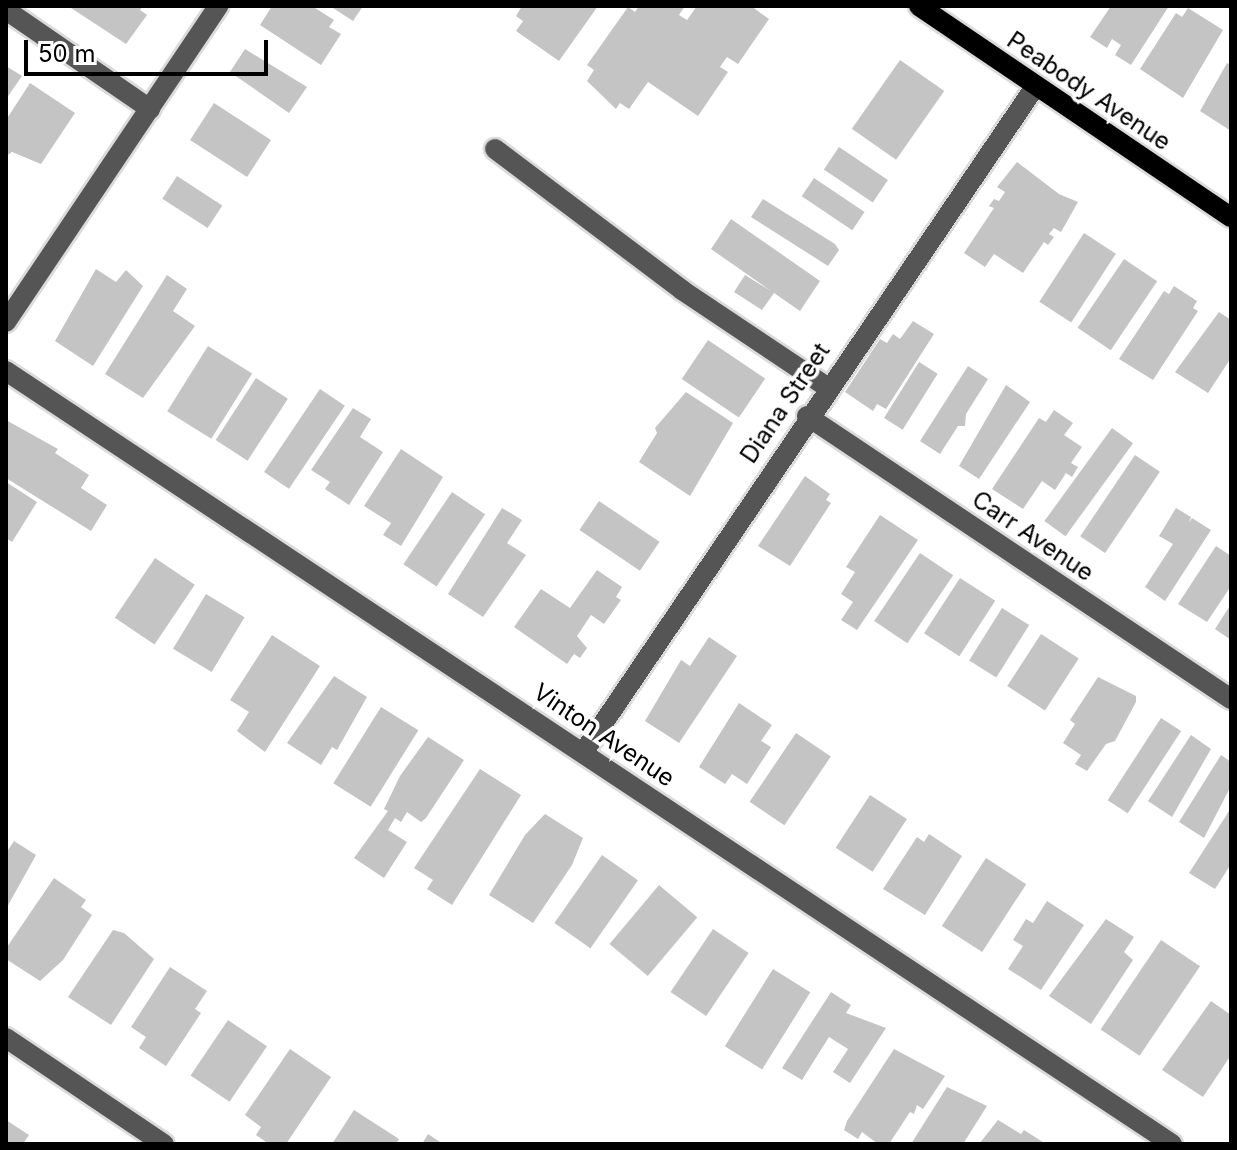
<!DOCTYPE html>
<style>
body{margin:0}
#map{position:relative;width:1237px;height:1150px;overflow:hidden;background:#fff;font-family:Inter,sans-serif}
div>[style]{position:absolute}
.building>*{inset:0;background:#c4c4c4;transform-origin:0 0}
.roads{filter:drop-shadow(2px 0 #dbdbdb) drop-shadow(-2px 0 #dbdbdb) drop-shadow(0 2px #dbdbdb) drop-shadow(0 -2px #dbdbdb)}
.minor>*{height:20px;margin:-10px;padding:0 10px;transform-origin:10px;border-radius:10px;background:#555}
.major>*{height:20px;margin:-10px;padding:0 10px;transform-origin:10px;border-radius:10px;background:#000}
span{translate:-50% -50%;white-space:nowrap;text-align:center;line-height:1.15;-webkit-text-stroke:7px #fff;paint-order:stroke}
.street-label{font-size:24px;color:#000}
.frame{position:absolute;inset:0;border:8px solid #000;pointer-events:none}
.scale{position:absolute;left:24px;top:40px;width:244px;height:36px;box-sizing:border-box;border:4px solid #000;border-top:0;padding-left:10px;font-size:24px;line-height:28px;white-space:nowrap;color:#000;-webkit-text-stroke:6px #fff;paint-order:stroke}
</style>
<div id="map">
<div class="building">
<i style="clip-path:polygon(68px 6px,143px 6px,140px 10px,147px 15px,126px 44px)"></i>
<i style="clip-path:polygon(272px 6px,312px 6px,334px 20px,329px 27px,341px 34px,321px 65px,260px 25px)"></i>
<i style="clip-path:polygon(330px 6px,363px 6px,353px 21px)"></i>
<i style="clip-path:polygon(522px 6px,598px 6px,559px 61px,516px 31px,523px 21px,516px 16px)"></i>
<i style="clip-path:polygon(639px 6px,685px 6px,679px 15px,687px 20px,697px 6px,751px 6px,769px 19px,738px 64px,727px 57px,720px 67px,728px 72px,698px 116px,648px 82px,629px 109px,620px 103px,616px 109px,587px 81px,594px 70px,587px 65px,628px 7px,635px 12px)"></i>
<i style="clip-path:polygon(1111px 6px,1169px 6px,1131px 65px,1115px 55px,1121px 45px,1112px 39px,1107px 48px,1090px 37px)"></i>
<i style="clip-path:polygon(1188px 8px,1223px 30px,1183px 98px,1140px 69px,1176px 13px,1182px 17px)"></i>
<i style="clip-path:polygon(245px 49px,307px 87px,289px 113px,230px 72px)"></i>
<i style="left:900px;top:60px;width:54px;height:84px;rotate:35deg"></i>
<i style="clip-path:polygon(1227px 63px,1231px 65px,1231px 131px,1200px 111px)"></i>
<i style="clip-path:polygon(6px 66px,22px 76px,6px 99px)"></i>
<i style="clip-path:polygon(30px 83px,75px 113px,41px 164px,12px 152px,6px 156px,6px 120px)"></i>
<i style="left:214px;top:103px;width:68px;height:44px;rotate:33deg"></i>
<i style="left:839px;top:147px;width:59px;height:27px;rotate:34deg"></i>
<i style="clip-path:polygon(1017px 162px,1059px 194px,1078px 202px,1061px 232px,1054px 228px,1049px 234px,1054px 237px,1048px 245px,1044px 242px,1023px 273px,994px 254px,985px 267px,964px 253px,994px 208px,989px 206px,994px 199px,999px 201px,1005px 192px,997px 187px)"></i>
<i style="left:177px;top:176px;width:54px;height:27px;rotate:33deg"></i>
<i style="left:814px;top:178px;width:61px;height:22px;rotate:34deg"></i>
<i style="clip-path:polygon(763px 199px,835px 244px,839px 250px,828px 266px,751px 217px)"></i>
<i style="clip-path:polygon(731px 219px,820px 281px,800px 311px,774px 293px,762px 310px,734px 292px,745px 275px,771px 291px,711px 249px)"></i>
<i style="left:1084px;top:233px;width:38px;height:82px;rotate:33deg"></i>
<i style="left:1124px;top:259px;width:40px;height:83px;rotate:34deg"></i>
<i style="clip-path:polygon(96px 269px,116px 282px,126px 270px,143px 286px,93px 366px,55px 341px)"></i>
<i style="clip-path:polygon(167px 275px,187px 289px,173px 311px,195px 326px,143px 398px,105px 374px)"></i>
<i style="clip-path:polygon(1174px 286px,1197px 301px,1193px 308px,1198px 311px,1153px 380px,1119px 359px,1164px 291px,1169px 294px)"></i>
<i style="clip-path:polygon(1219px 312px,1231px 320px,1231px 358px,1208px 393px,1175px 372px)"></i>
<i style="clip-path:polygon(913px 321px,934px 334px,886px 409px,877px 404px,873px 411px,845px 392px,880px 339px,887px 343px,893px 334px,900px 339px)"></i>
<i style="left:708px;top:340px;width:69px;height:47px;rotate:34deg"></i>
<i style="left:208px;top:346px;width:52px;height:77px;rotate:32deg"></i>
<i style="left:919px;top:362px;width:22px;height:66px;rotate:32deg"></i>
<i style="clip-path:polygon(968px 366px,988px 379px,966px 414px,965px 426px,958px 426px,940px 454px,920px 441px)"></i>
<i style="left:256px;top:378px;width:38px;height:74px;rotate:33deg"></i>
<i style="clip-path:polygon(1006px 385px,1030px 402px,979px 479px,959px 466px)"></i>
<i style="left:320px;top:389px;width:30px;height:100px;rotate:34deg"></i>
<i style="clip-path:polygon(686px 392px,733px 423px,690px 496px,639px 462px,657px 433px,655px 428px)"></i>
<i style="clip-path:polygon(353px 408px,371px 419px,360px 437px,383px 452px,349px 505px,325px 489px,330px 482px,311px 470px)"></i>
<i style="clip-path:polygon(1054px 410px,1073px 423px,1064px 435px,1082px 447px,1071px 463px,1078px 467px,1072px 477px,1066px 473px,1055px 490px,1042px 481px,1023px 509px,992px 489px,1039px 418px,1046px 422px)"></i>
<i style="clip-path:polygon(6px 420px,58px 449px,55px 453px,89px 475px,81px 488px,107px 505px,91px 531px,6px 478px)"></i>
<i style="left:1112px;top:428px;width:26px;height:115px;rotate:36deg"></i>
<i style="clip-path:polygon(401px 449px,443px 477px,401px 546px,383px 535px,391px 523px,364px 506px)"></i>
<i style="left:1135px;top:455px;width:30px;height:98px;rotate:34deg"></i>
<i style="clip-path:polygon(805px 476px,830px 494px,826px 500px,831px 503px,790px 566px,758px 546px)"></i>
<i style="clip-path:polygon(6px 482px,37px 502px,12px 542px,6px 538px)"></i>
<i style="left:452px;top:492px;width:40px;height:87px;rotate:34deg"></i>
<i style="left:599px;top:501px;width:73px;height:35px;rotate:34deg"></i>
<i style="clip-path:polygon(502px 508px,522px 520px,507px 543px,526px 555px,483px 617px,448px 594px)"></i>
<i style="clip-path:polygon(1176px 508px,1191px 517px,1189px 523px,1192px 518px,1211px 530px,1165px 601px,1145px 587px,1173px 544px,1159px 536px)"></i>
<i style="clip-path:polygon(880px 515px,918px 540px,857px 630px,841px 620px,853px 602px,841px 594px,855px 572px,846px 567px)"></i>
<i style="clip-path:polygon(1216px 546px,1231px 556px,1231px 586px,1207px 622px,1178px 604px)"></i>
<i style="left:920px;top:553px;width:40px;height:82px;rotate:34deg"></i>
<i style="left:155px;top:558px;width:48px;height:72px;rotate:34deg"></i>
<i style="clip-path:polygon(597px 570px,622px 587px,616px 597px,621px 600px,604px 624px,591px 615px,577px 636px,587px 648px,580px 658px,574px 654px,567px 664px,514px 627px,541px 589px,570px 608px)"></i>
<i style="left:960px;top:578px;width:42px;height:66px;rotate:33deg"></i>
<i style="left:206px;top:594px;width:45px;height:64px;rotate:31deg"></i>
<i style="clip-path:polygon(1231px 604px,1231px 640px,1215px 629px)"></i>
<i style="left:1002px;top:608px;width:32px;height:62px;rotate:32deg"></i>
<i style="left:1041px;top:634px;width:45px;height:62px;rotate:33deg"></i>
<i style="clip-path:polygon(272px 635px,320px 666px,265px 752px,237px 731px,249px 712px,230px 700px)"></i>
<i style="clip-path:polygon(709px 637px,737px 656px,679px 743px,645px 721px,681px 660px,690px 666px)"></i>
<i style="clip-path:polygon(334px 676px,367px 697px,337px 750px,332px 747px,321px 765px,287px 743px)"></i>
<i style="clip-path:polygon(1098px 677px,1136px 696px,1136px 702px,1115px 741px,1106px 744px,1087px 771px,1075px 764px,1081px 755px,1063px 743px,1075px 724px,1070px 720px)"></i>
<i style="clip-path:polygon(739px 703px,772px 725px,761px 741px,771px 747px,747px 784px,732px 774px,725px 784px,699px 767px)"></i>
<i style="left:381px;top:707px;width:44px;height:90px;rotate:32deg"></i>
<i style="left:1161px;top:718px;width:24px;height:98px;rotate:33deg"></i>
<i style="left:796px;top:733px;width:42px;height:83px;rotate:34deg"></i>
<i style="clip-path:polygon(1191px 735px,1211px 749px,1172px 817px,1148px 801px)"></i>
<i style="clip-path:polygon(428px 737px,464px 760px,426px 818px,421px 822px,407px 812px,401px 822px,395px 818px,388px 830px,407px 842px,384px 878px,354px 858px,388px 811px,384px 809px,400px 776px)"></i>
<i style="clip-path:polygon(1221px 755px,1231px 762px,1231px 786px,1204px 838px,1179px 822px)"></i>
<i style="clip-path:polygon(480px 769px,521px 795px,452px 905px,427px 889px,433px 880px,414px 868px)"></i>
<i style="left:870px;top:795px;width:44px;height:63px;rotate:33deg"></i>
<i style="clip-path:polygon(1231px 808px,1231px 864px,1215px 889px,1189px 873px)"></i>
<i style="clip-path:polygon(545px 814px,583px 838px,572px 865px,533px 923px,489px 895px,525px 835px)"></i>
<i style="clip-path:polygon(929px 834px,962px 856px,925px 915px,883px 889px,917px 837px,924px 842px)"></i>
<i style="clip-path:polygon(14px 841px,36px 855px,6px 909px,6px 853px)"></i>
<i style="left:602px;top:855px;width:44px;height:83px;rotate:35deg"></i>
<i style="left:986px;top:858px;width:48px;height:81px;rotate:33deg"></i>
<i style="clip-path:polygon(54px 878px,86px 900px,81px 907px,92px 915px,63px 960px,40px 981px,6px 959px,7px 947px)"></i>
<i style="left:659px;top:885px;width:50px;height:77px;rotate:40deg"></i>
<i style="clip-path:polygon(1047px 901px,1084px 925px,1041px 990px,1008px 969px,1023px 946px,1013px 940px,1026px 919px,1033px 923px)"></i>
<i style="clip-path:polygon(1106px 919px,1134px 937px,1124px 952px,1133px 960px,1091px 1024px,1049px 996px)"></i>
<i style="left:713px;top:929px;width:43px;height:76px;rotate:34deg"></i>
<i style="clip-path:polygon(113px 930px,124px 933px,154px 959px,111px 1025px,68px 997px)"></i>
<i style="left:1161px;top:940px;width:47px;height:108px;rotate:34deg"></i>
<i style="clip-path:polygon(170px 967px,207px 991px,195px 1009px,201px 1013px,166px 1066px,139px 1048px,146px 1037px,131px 1027px)"></i>
<i style="left:773px;top:969px;width:44px;height:91px;rotate:32deg"></i>
<i style="clip-path:polygon(831px 992px,851px 1005px,846px 1013px,886px 1028px,850px 1083px,833px 1072px,848px 1049px,829px 1037px,802px 1080px,782px 1068px)"></i>
<i style="clip-path:polygon(1211px 1001px,1231px 1015px,1231px 1055px,1203px 1097px,1162px 1070px)"></i>
<i style="left:228px;top:1020px;width:47px;height:67px;rotate:34deg"></i>
<i style="clip-path:polygon(290px 1049px,331px 1077px,286px 1144px,269px 1144px,256px 1135px,261px 1127px,245px 1115px)"></i>
<i style="clip-path:polygon(894px 1049px,945px 1076px,923px 1109px,917px 1105px,914px 1114px,910px 1112px,889px 1144px,878px 1144px,862px 1132px,858px 1139px,844px 1130px,847px 1121px)"></i>
<i style="clip-path:polygon(947px 1087px,987px 1106px,963px 1144px,911px 1144px)"></i>
<i style="clip-path:polygon(354px 1110px,399px 1139px,396px 1144px,332px 1144px)"></i>
<i style="clip-path:polygon(6px 1120px,29px 1135px,23px 1144px,6px 1144px)"></i>
<i style="clip-path:polygon(998px 1120px,1021px 1134px,1024px 1130px,1046px 1144px,979px 1144px)"></i>
<i style="clip-path:polygon(428px 1134px,443px 1144px,422px 1144px)"></i>
</div>
<div class="roads">
<div class="minor">
<i style="left:6px;top:10px;width:175px;rotate:34.5deg"></i>
<i style="left:495px;top:149px;width:234px;rotate:37deg"></i>
<i style="left:682px;top:290px;width:174px;rotate:33.8deg"></i>
<i style="left:6px;top:322px;width:381px;rotate:-56.1deg"></i>
<i style="left:6px;top:371px;width:1399px;rotate:33.54deg"></i>
<i style="left:807px;top:416px;width:510px;rotate:33.72deg"></i>
<i style="left:583px;top:753px;width:805px;rotate:-55.84deg"></i>
<i style="left:6px;top:1038px;width:190px;rotate:33.9deg"></i>
</div>
<div class="major">
<i style="left:919px;top:6px;width:377px;rotate:34.1deg"></i>
</div>
</div>
<div class="street-label">
<span style="left:1089px;top:91px;rotate:34deg">Peabody Avenue</span>
<span style="left:785px;top:403px;rotate:-56deg">Diana Street</span>
<span style="left:1033px;top:536px;rotate:34deg">Carr Avenue</span>
<span style="left:604px;top:735px;rotate:34deg">Vinton Avenue</span>
</div>
<div class="frame"></div>
<div class="scale">50 m</div>
</div>
